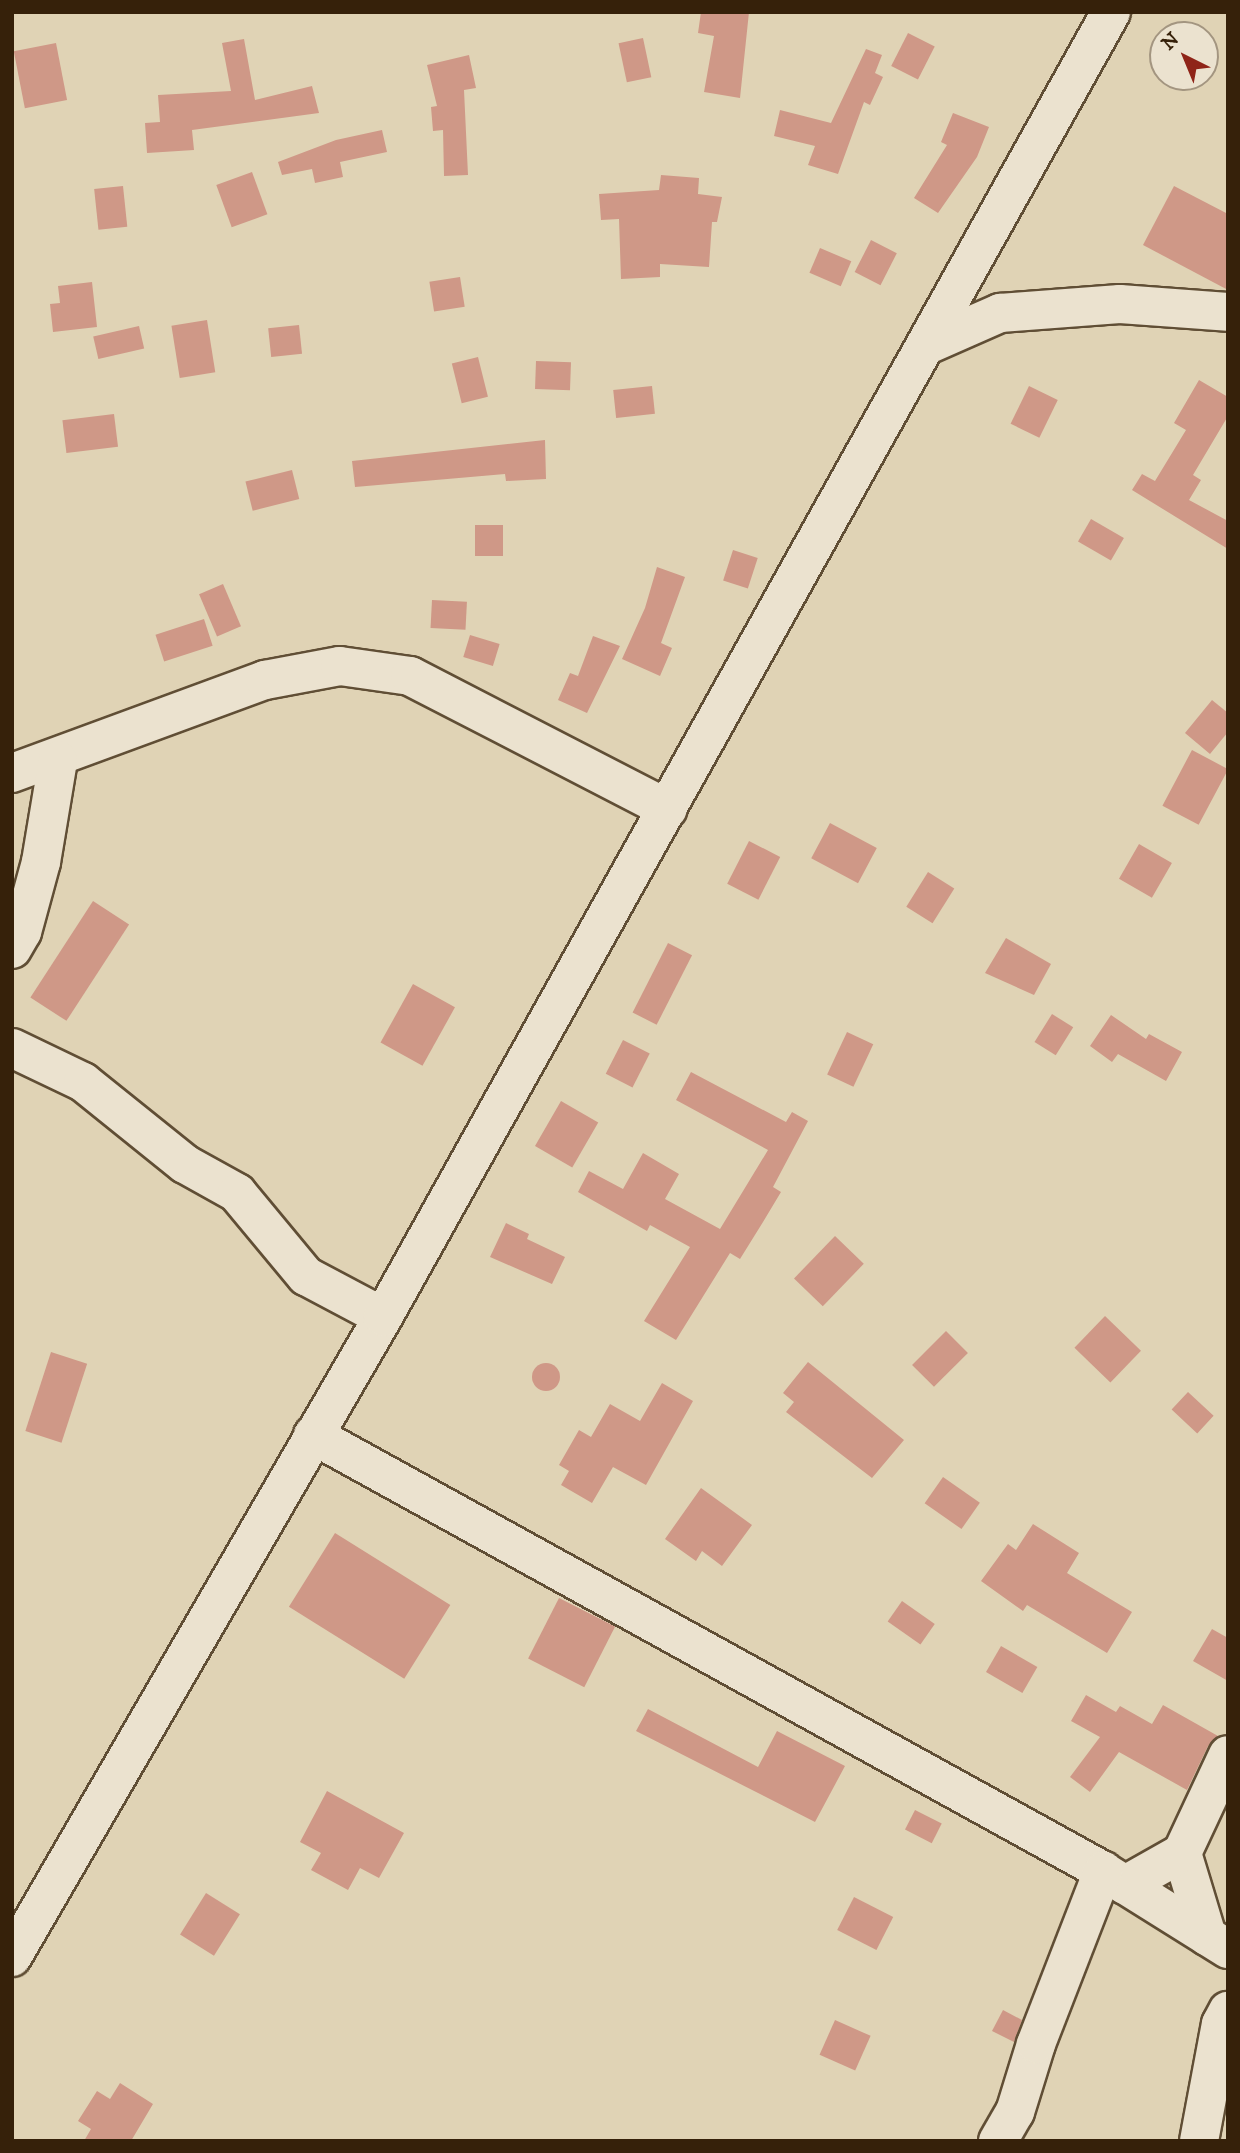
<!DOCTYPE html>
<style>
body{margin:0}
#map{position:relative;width:1240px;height:2153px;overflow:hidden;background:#e0d3b5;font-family:"IM FELL DW Pica",serif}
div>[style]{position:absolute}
.building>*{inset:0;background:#cf9887;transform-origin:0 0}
.round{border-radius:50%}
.roads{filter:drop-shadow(2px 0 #604e35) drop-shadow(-2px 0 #604e35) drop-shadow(0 2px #604e35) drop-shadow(0 -2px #604e35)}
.minor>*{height:38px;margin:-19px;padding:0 19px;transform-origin:19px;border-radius:19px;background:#ebe2cf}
span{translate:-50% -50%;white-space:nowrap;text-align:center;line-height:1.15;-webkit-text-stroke:5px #ebe2cf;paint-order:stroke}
.frame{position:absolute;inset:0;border:14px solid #36210a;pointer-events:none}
.north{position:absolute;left:1149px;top:21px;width:70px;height:70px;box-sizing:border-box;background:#ebe2cf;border:2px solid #a39580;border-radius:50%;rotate:317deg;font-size:19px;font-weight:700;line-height:28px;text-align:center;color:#36210a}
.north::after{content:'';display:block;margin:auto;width:24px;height:32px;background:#8f2418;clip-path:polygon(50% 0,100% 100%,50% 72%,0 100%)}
</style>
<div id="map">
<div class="building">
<i style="clip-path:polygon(701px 12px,749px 12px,740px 98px,704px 92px,714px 36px,698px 33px)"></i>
<i style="left:908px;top:33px;width:30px;height:37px;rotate:27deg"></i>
<i style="left:643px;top:38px;width:40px;height:25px;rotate:78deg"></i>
<i style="clip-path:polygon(244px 39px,255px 100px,312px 86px,319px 113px,192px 130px,194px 150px,147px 153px,145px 123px,160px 122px,158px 95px,231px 91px,222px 43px)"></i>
<i style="left:56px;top:43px;width:58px;height:43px;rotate:79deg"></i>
<i style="clip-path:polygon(866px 49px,882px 55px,875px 73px,883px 77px,870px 105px,864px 102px,838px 174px,808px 165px,815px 146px,774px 136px,780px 110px,831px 123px)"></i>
<i style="clip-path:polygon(469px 55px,476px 88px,464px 90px,468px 175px,444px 176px,443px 130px,433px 131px,431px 107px,437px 106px,427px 65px)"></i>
<i style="clip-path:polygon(953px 113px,989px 127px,977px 157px,938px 213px,914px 198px,947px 145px,941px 142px)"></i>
<i style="clip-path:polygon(382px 130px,387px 152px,340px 162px,343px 177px,315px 183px,312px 169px,282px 175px,278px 162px,336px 140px)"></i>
<i style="left:252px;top:172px;width:45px;height:38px;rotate:70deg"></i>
<i style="clip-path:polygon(661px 175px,699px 178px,698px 194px,722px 197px,717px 222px,712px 222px,709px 267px,660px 264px,660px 277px,621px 279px,619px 219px,601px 220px,599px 194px,659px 190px)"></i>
<i style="left:123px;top:186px;width:41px;height:29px;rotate:84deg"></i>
<i style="clip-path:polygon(1174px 186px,1228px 214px,1228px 290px,1143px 245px)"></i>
<i style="left:871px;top:240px;width:29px;height:36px;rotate:27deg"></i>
<i style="left:820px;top:248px;width:34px;height:27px;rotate:23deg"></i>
<i style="left:460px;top:277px;width:30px;height:31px;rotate:81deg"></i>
<i style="clip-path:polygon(92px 282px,97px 327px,53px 332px,50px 304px,60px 303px,58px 286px)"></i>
<i style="left:207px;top:320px;width:53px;height:36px;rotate:81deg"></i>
<i style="left:299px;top:325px;width:29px;height:31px;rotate:84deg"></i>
<i style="left:139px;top:326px;width:23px;height:47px;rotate:77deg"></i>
<i style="left:478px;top:357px;width:41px;height:27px;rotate:76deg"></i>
<i style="left:536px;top:361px;width:35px;height:28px;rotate:2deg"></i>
<i style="clip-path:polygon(1199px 380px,1228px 397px,1228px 416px,1193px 475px,1201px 480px,1189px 500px,1228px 521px,1228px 549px,1132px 490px,1142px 474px,1155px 481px,1186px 430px,1174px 423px)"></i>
<i style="left:652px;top:386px;width:28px;height:39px;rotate:84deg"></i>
<i style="left:1029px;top:386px;width:32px;height:42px;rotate:26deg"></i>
<i style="left:114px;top:414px;width:33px;height:52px;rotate:83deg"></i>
<i style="clip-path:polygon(545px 440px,546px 479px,506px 481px,505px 474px,355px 487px,352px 461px)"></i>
<i style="left:292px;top:470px;width:30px;height:48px;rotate:76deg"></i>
<i style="left:1091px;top:519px;width:38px;height:26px;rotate:30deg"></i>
<i style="left:475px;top:525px;width:28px;height:31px"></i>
<i style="left:733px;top:550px;width:26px;height:32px;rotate:18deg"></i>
<i style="clip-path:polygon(657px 567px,685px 577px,661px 643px,672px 648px,660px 676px,622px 659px,645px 608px)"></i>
<i style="left:223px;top:584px;width:46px;height:26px;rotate:67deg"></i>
<i style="left:432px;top:600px;width:35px;height:28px;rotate:3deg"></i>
<i style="left:204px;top:619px;width:28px;height:51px;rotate:72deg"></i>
<i style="left:470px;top:635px;width:31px;height:23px;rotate:17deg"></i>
<i style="clip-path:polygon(593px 636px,620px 646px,587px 713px,558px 700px,570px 673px,578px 676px)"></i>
<i style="clip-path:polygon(1212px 700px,1228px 713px,1228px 732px,1210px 754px,1185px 733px)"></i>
<i style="left:1192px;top:750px;width:41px;height:63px;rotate:28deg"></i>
<i style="left:830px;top:823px;width:53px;height:40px;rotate:28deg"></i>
<i style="left:749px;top:841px;width:35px;height:48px;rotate:27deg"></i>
<i style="left:1139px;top:844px;width:38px;height:40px;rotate:30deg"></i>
<i style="left:928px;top:872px;width:31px;height:41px;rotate:32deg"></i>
<i style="left:93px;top:901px;width:43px;height:115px;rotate:33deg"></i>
<i style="clip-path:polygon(1006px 938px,1051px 964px,1034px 995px,985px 973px)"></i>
<i style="left:668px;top:943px;width:27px;height:78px;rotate:27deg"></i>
<i style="left:413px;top:984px;width:48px;height:67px;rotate:29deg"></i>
<i style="left:1052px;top:1014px;width:25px;height:33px;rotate:32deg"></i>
<i style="clip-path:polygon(1111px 1015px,1146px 1039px,1149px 1034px,1182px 1052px,1166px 1081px,1118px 1054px,1112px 1062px,1090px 1046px)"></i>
<i style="left:847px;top:1032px;width:29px;height:47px;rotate:25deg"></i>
<i style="left:623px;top:1040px;width:30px;height:38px;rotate:27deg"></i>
<i style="clip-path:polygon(691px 1072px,786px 1122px,792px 1112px,808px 1121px,773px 1187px,781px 1192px,763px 1222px,740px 1259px,730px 1253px,676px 1340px,644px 1321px,690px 1247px,650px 1225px,647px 1231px,578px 1192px,589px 1171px,623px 1189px,643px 1153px,679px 1174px,665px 1199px,720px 1229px,768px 1150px,676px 1100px)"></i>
<i style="left:561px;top:1101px;width:43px;height:52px;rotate:30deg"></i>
<i style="clip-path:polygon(506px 1223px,529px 1234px,527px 1239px,565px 1257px,552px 1284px,490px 1257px)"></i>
<i style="left:835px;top:1236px;width:40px;height:59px;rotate:44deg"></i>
<i style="left:1105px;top:1316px;width:50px;height:44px;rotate:44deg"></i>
<i style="left:946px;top:1331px;width:31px;height:48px;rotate:45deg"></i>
<i style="left:51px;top:1352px;width:38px;height:83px;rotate:18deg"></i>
<i style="clip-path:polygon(808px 1362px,904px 1440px,872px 1478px,786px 1412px,794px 1402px,783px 1393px)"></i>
<i class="round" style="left:532px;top:1363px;width:28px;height:28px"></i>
<i style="clip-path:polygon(662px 1383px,693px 1401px,646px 1485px,613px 1467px,592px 1503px,561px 1485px,569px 1471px,559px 1465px,579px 1430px,591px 1437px,610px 1404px,640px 1421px)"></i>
<i style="left:1188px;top:1392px;width:35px;height:24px;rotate:43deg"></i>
<i style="left:943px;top:1477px;width:45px;height:32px;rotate:35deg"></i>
<i style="clip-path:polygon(701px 1488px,752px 1525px,722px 1566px,702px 1551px,696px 1561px,665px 1539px)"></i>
<i style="clip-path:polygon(1033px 1524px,1079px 1553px,1067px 1573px,1132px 1612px,1107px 1653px,1027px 1605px,1023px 1611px,981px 1581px,1008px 1544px,1016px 1550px)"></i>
<i style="left:335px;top:1533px;width:136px;height:87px;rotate:32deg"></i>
<i style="left:559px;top:1598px;width:63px;height:68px;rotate:27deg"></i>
<i style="left:902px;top:1601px;width:40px;height:25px;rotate:35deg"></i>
<i style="clip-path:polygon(1212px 1629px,1228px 1638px,1228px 1681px,1193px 1661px)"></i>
<i style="left:1001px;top:1646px;width:42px;height:30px;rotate:30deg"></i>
<i style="clip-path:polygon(1086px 1695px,1116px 1712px,1120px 1706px,1152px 1724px,1163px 1705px,1218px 1736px,1208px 1746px,1187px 1790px,1119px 1752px,1090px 1792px,1070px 1777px,1100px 1737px,1071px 1721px)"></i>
<i style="clip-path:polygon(648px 1709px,758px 1767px,777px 1731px,845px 1766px,815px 1822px,636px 1731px)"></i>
<i style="clip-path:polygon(327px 1791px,404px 1833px,379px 1878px,360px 1868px,348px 1890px,311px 1870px,321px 1853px,300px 1842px)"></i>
<i style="left:915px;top:1810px;width:30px;height:22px;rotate:27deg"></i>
<i style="left:206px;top:1893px;width:40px;height:49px;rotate:32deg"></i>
<i style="left:854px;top:1897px;width:44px;height:37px;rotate:27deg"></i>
<i style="clip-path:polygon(1003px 2010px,1022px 2020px,1014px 2042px,992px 2031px)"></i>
<i style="left:835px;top:2020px;width:39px;height:38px;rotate:24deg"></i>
<i style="clip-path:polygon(120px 2083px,153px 2104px,131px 2141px,84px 2141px,91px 2129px,78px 2121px,97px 2091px,110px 2099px)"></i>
</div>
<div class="roads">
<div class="minor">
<i style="left:927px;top:345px;width:80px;rotate:-23.7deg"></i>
<i style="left:1000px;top:313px;width:120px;rotate:-4.3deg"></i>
<i style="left:1120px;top:304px;width:108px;rotate:4.2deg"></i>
<i style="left:12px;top:773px;width:270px;rotate:-20.2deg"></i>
<i style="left:265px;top:680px;width:76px;rotate:-10.6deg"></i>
<i style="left:340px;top:666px;width:71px;rotate:8.1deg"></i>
<i style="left:410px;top:676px;width:290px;rotate:27.3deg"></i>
<i style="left:12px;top:949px;width:20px;rotate:-60deg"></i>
<i style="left:22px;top:932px;width:73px;rotate:-74.8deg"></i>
<i style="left:41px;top:862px;width:103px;rotate:-80.5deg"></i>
<i style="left:12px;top:1048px;width:79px;rotate:25.6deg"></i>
<i style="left:83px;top:1082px;width:131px;rotate:38.8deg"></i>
<i style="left:185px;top:1164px;width:60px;rotate:29.1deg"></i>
<i style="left:237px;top:1193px;width:108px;rotate:50.3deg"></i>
<i style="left:306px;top:1276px;width:87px;rotate:28deg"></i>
<i style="left:313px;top:1435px;width:902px;rotate:28.89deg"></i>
<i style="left:1103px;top:1871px;width:147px;rotate:32deg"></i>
<i style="left:1182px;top:1853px;width:87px;rotate:73.2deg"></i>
<i style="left:1125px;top:1885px;width:65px;rotate:-29.3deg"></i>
<i style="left:1182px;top:1853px;width:108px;rotate:-64.9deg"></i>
<i style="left:12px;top:1957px;width:740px;rotate:-59.9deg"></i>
<i style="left:383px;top:1317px;width:1494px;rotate:-60.84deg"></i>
<i style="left:998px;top:2141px;width:34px;rotate:-60deg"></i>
<i style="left:1015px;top:2112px;width:71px;rotate:-72.8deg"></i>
<i style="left:1036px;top:2044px;width:186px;rotate:-68.8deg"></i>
<i style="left:1199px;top:2141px;width:119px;rotate:-79.4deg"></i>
<i style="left:1221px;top:2024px;width:15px;rotate:-62deg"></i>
</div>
</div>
<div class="frame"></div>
<div class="north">N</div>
</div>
